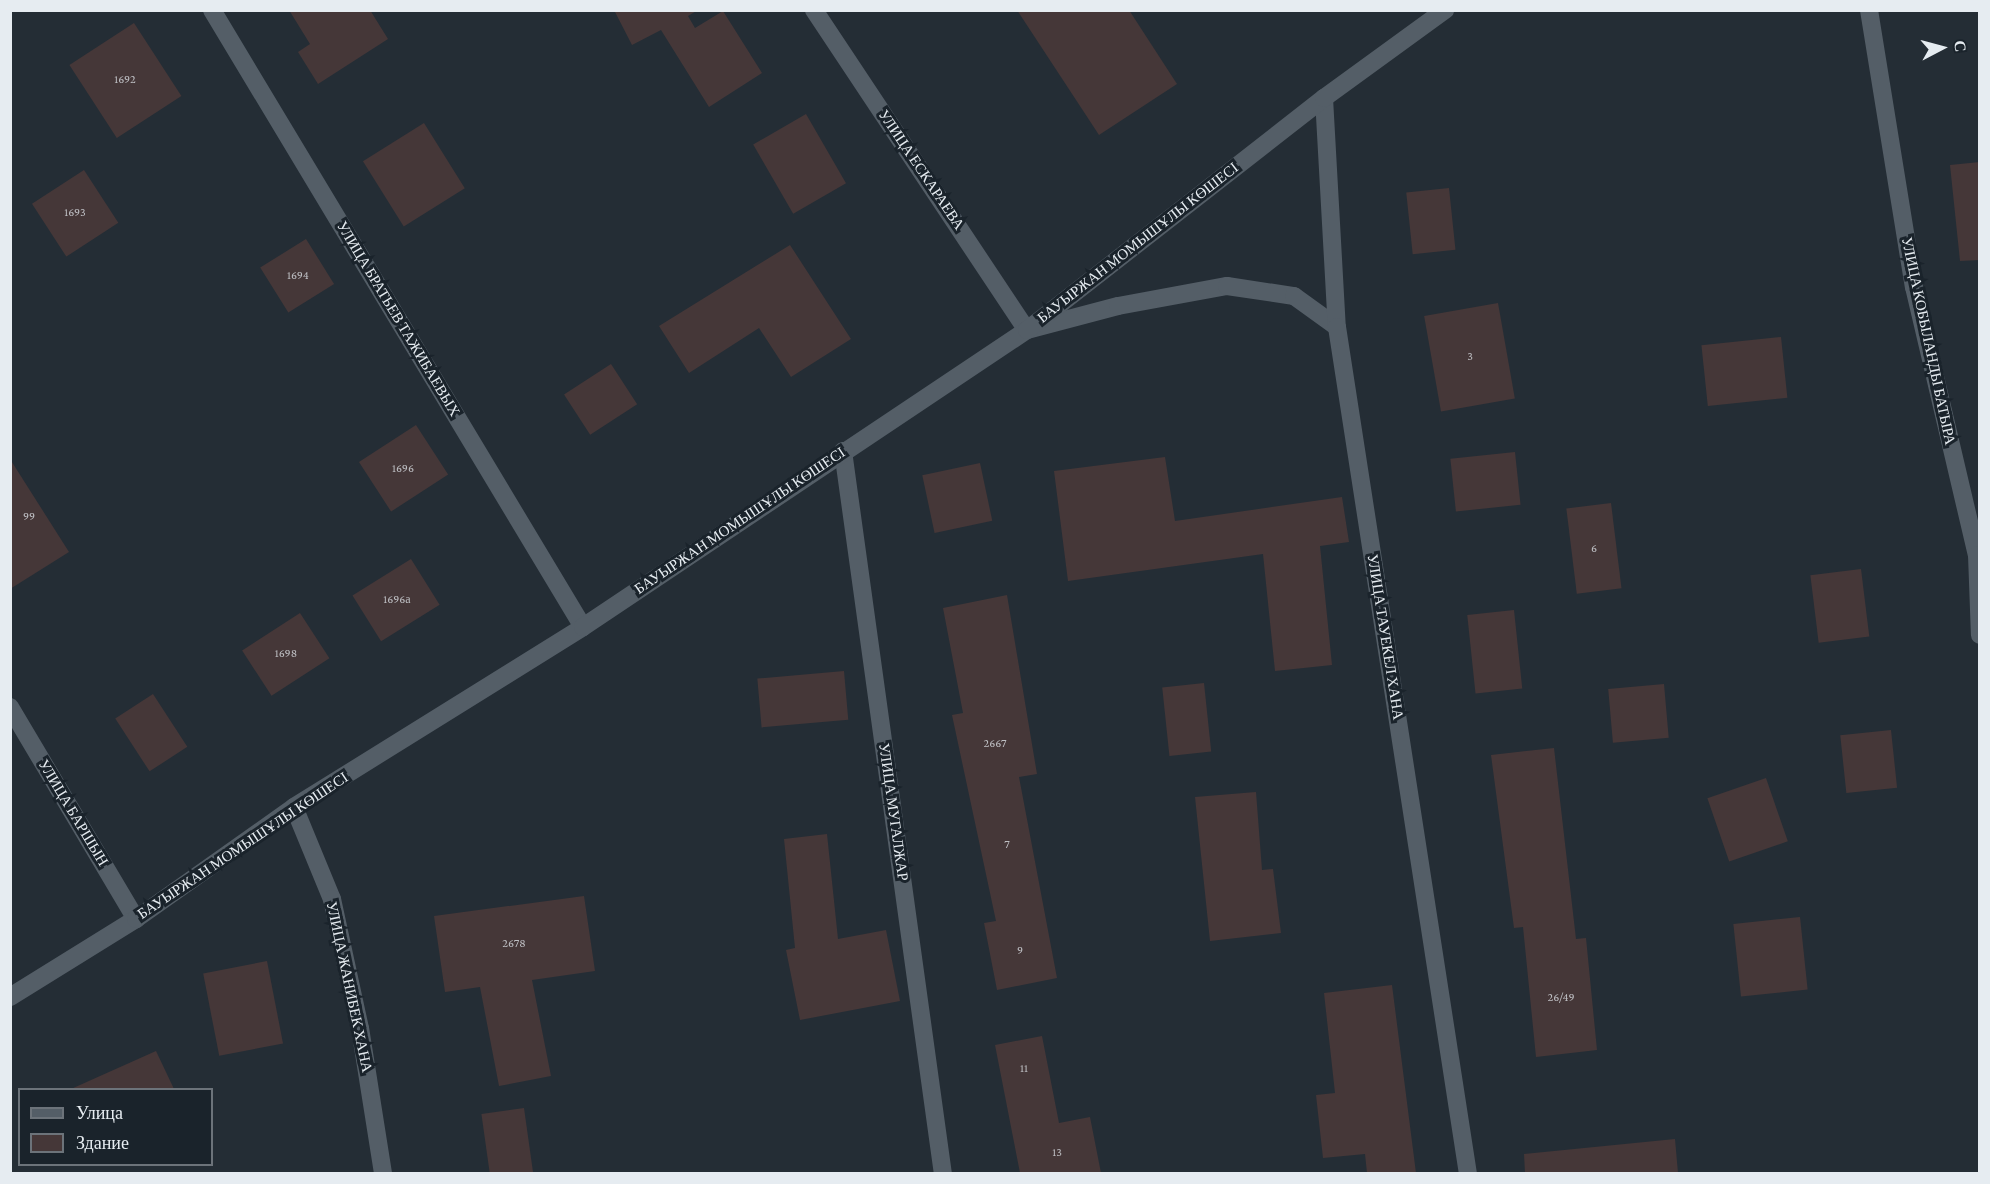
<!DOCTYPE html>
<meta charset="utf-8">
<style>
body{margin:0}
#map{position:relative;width:1990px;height:1184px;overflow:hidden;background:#242d35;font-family:"Crimson Pro",serif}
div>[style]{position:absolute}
.building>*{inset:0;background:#453738;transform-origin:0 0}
.minor>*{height:18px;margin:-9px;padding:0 9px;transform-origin:9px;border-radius:9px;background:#545e67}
span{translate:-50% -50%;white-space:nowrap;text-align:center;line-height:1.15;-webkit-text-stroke:6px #1a232b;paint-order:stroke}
.number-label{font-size:12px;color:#bebfc3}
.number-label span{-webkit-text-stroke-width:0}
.street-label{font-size:15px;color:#e6ecf1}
.frame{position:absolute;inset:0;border:12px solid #e6ecf1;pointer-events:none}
.legend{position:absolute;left:18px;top:1088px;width:195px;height:78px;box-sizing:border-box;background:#1a232b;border:2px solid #6c737a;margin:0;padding:8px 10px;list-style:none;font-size:18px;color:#e6ecf1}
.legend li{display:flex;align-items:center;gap:12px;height:30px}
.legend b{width:30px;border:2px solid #6c737a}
.north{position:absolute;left:1912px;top:18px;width:60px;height:60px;-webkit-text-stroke:4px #1a232b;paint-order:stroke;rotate:84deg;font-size:16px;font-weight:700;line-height:24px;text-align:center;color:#e6ecf1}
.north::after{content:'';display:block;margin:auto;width:21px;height:27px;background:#e6ecf1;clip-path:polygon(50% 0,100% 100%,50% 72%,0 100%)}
</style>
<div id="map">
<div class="building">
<i style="clip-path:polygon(289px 10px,370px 10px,388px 39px,318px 84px,298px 52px,310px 44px)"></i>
<i style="clip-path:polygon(614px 10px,698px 10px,688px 16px,695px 28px,723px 11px,762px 73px,709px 107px,661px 30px,632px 45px)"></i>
<i style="clip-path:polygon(1017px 10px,1129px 10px,1177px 84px,1099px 135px)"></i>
<i style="left:134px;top:23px;width:87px;height:77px;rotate:57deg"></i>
<i style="left:806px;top:114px;width:80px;height:61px;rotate:60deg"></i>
<i style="left:424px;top:123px;width:77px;height:72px;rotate:58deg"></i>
<i style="clip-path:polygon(1980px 162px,1980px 260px,1960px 261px,1950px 165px)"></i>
<i style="left:84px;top:170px;width:63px;height:62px;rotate:57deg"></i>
<i style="left:1449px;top:188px;width:62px;height:43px;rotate:84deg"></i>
<i style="left:306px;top:239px;width:53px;height:54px;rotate:58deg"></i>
<i style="clip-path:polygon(790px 245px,851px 339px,791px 377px,759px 328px,689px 373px,659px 326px)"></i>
<i style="left:1498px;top:303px;width:97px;height:75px;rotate:80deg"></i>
<i style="left:1781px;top:337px;width:61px;height:80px;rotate:84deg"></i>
<i style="left:611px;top:364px;width:48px;height:56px;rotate:57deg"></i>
<i style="left:416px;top:425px;width:59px;height:68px;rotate:57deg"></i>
<i style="left:1515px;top:452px;width:53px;height:65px;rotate:84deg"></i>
<i style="clip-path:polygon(1165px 457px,1175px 521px,1342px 497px,1349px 542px,1320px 546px,1332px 665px,1275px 671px,1263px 554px,1068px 581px,1054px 471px)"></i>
<i style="clip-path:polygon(10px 459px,69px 552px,10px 589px)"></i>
<i style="left:980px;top:463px;width:59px;height:59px;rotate:78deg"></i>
<i style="left:1611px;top:503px;width:86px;height:45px;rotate:83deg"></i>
<i style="left:411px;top:559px;width:54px;height:69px;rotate:58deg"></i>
<i style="left:1861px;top:569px;width:68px;height:51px;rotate:83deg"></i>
<i style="clip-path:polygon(1007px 595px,1037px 774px,1019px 777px,1057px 978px,997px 990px,984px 923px,996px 921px,952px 715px,963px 713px,943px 608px)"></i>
<i style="left:1514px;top:610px;width:79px;height:47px;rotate:84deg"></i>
<i style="left:300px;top:613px;width:54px;height:69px;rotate:57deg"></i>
<i style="left:844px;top:671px;width:49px;height:87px;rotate:85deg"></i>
<i style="left:1204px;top:683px;width:69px;height:42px;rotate:84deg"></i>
<i style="left:1664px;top:684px;width:54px;height:56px;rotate:85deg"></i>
<i style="left:153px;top:694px;width:63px;height:45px;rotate:57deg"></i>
<i style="left:1891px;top:730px;width:58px;height:51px;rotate:84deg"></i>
<i style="clip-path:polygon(1554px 748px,1576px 939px,1586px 938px,1597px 1050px,1536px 1057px,1523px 927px,1514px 928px,1491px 755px)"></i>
<i style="left:1766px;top:778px;width:67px;height:62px;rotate:71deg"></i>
<i style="clip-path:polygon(1256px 792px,1262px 870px,1273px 869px,1281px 933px,1210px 941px,1195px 797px)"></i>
<i style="clip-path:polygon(827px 834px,838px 939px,886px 930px,900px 1001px,800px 1020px,786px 950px,795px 948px,784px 839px)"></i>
<i style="clip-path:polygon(584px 896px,595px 971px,532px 980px,551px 1076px,499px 1086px,480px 987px,445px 992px,434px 916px)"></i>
<i style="left:1800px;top:917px;width:73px;height:67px;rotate:84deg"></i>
<i style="left:267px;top:961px;width:84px;height:65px;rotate:79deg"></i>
<i style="clip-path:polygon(1392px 985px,1416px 1173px,1367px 1173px,1365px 1154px,1323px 1158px,1316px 1095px,1335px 1093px,1324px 993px)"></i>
<i style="clip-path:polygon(1042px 1036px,1059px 1123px,1090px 1117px,1101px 1173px,1020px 1173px,995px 1045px)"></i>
<i style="clip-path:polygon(156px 1051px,174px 1089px,71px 1089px)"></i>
<i style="left:524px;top:1108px;width:66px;height:43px;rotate:82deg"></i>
<i style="clip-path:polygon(1675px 1139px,1678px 1173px,1525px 1173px,1524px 1154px)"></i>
</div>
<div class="minor">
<i style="left:212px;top:10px;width:720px;rotate:58.98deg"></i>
<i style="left:814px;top:10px;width:384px;rotate:56.4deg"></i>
<i style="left:1027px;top:330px;width:94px;rotate:-14.8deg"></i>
<i style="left:1118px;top:306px;width:111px;rotate:-10.4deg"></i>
<i style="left:1227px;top:286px;width:68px;rotate:8.5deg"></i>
<i style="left:1294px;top:296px;width:53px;rotate:35.8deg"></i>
<i style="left:1869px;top:10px;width:281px;rotate:80.8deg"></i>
<i style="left:1914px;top:287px;width:275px;rotate:76.8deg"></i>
<i style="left:1977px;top:555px;width:80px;rotate:87.9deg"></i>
<i style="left:1324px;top:98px;width:229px;rotate:86.8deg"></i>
<i style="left:1337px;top:327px;width:857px;rotate:81.21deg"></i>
<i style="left:843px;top:451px;width:730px;rotate:82.13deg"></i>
<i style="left:10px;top:707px;width:247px;rotate:59.3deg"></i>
<i style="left:294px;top:807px;width:100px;rotate:67.6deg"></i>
<i style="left:332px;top:899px;width:132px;rotate:77.8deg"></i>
<i style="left:360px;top:1028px;width:148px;rotate:81deg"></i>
<i style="left:10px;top:997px;width:148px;rotate:-31.8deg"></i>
<i style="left:136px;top:919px;width:194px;rotate:-35.3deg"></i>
<i style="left:294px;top:807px;width:340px;rotate:-31.9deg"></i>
<i style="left:583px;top:627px;width:534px;rotate:-33.78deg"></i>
<i style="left:1027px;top:330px;width:377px;rotate:-38deg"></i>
<i style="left:1324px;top:98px;width:150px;rotate:-36deg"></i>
</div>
<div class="number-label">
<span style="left:125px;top:80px">1692</span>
<span style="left:75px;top:213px">1693</span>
<span style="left:298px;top:276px">1694</span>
<span style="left:1470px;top:357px">3</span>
<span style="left:403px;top:469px">1696</span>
<span style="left:29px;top:517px">99</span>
<span style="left:1594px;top:549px">6</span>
<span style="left:397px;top:600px">1696а</span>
<span style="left:286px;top:654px">1698</span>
<span style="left:995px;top:744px">2667</span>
<span style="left:1007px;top:845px">7</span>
<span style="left:514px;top:944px">2678</span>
<span style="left:1020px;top:951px">9</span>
<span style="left:1561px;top:998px">26/49</span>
<span style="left:1024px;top:1069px">11</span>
<span style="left:1057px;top:1153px">13</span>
</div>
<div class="street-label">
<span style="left:921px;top:170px;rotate:56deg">УЛИЦА ЕСКАРАЕВА</span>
<span style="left:1138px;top:243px;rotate:-38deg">БАУЫРЖАН МОМЫШҰЛЫ КӨШЕСІ</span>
<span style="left:398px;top:319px;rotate:59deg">УЛИЦА БРАТЬЕВ ТАЖИБАЕВЫХ</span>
<span style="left:1928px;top:341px;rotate:78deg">УЛИЦА КОБЫЛАНДЫ БАТЫРА</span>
<span style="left:740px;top:521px;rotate:-34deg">БАУЫРЖАН МОМЫШҰЛЫ КӨШЕСІ</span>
<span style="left:1385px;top:637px;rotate:81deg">УЛИЦА ТАУЕКЕЛ ХАНА</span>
<span style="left:893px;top:812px;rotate:82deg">УЛИЦА МУГАЛЖАР</span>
<span style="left:73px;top:813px;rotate:59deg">УЛИЦА БАРШЫН</span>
<span style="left:243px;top:846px;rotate:-34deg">БАУЫРЖАН МОМЫШҰЛЫ КӨШЕСІ</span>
<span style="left:349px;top:987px;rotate:78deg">УЛИЦА ЖАНИБЕК ХАНА</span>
</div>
<div class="frame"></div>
<ul class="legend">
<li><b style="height:8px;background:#545e67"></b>Улица</li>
<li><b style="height:16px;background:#453738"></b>Здание</li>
</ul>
<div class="north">С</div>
</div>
